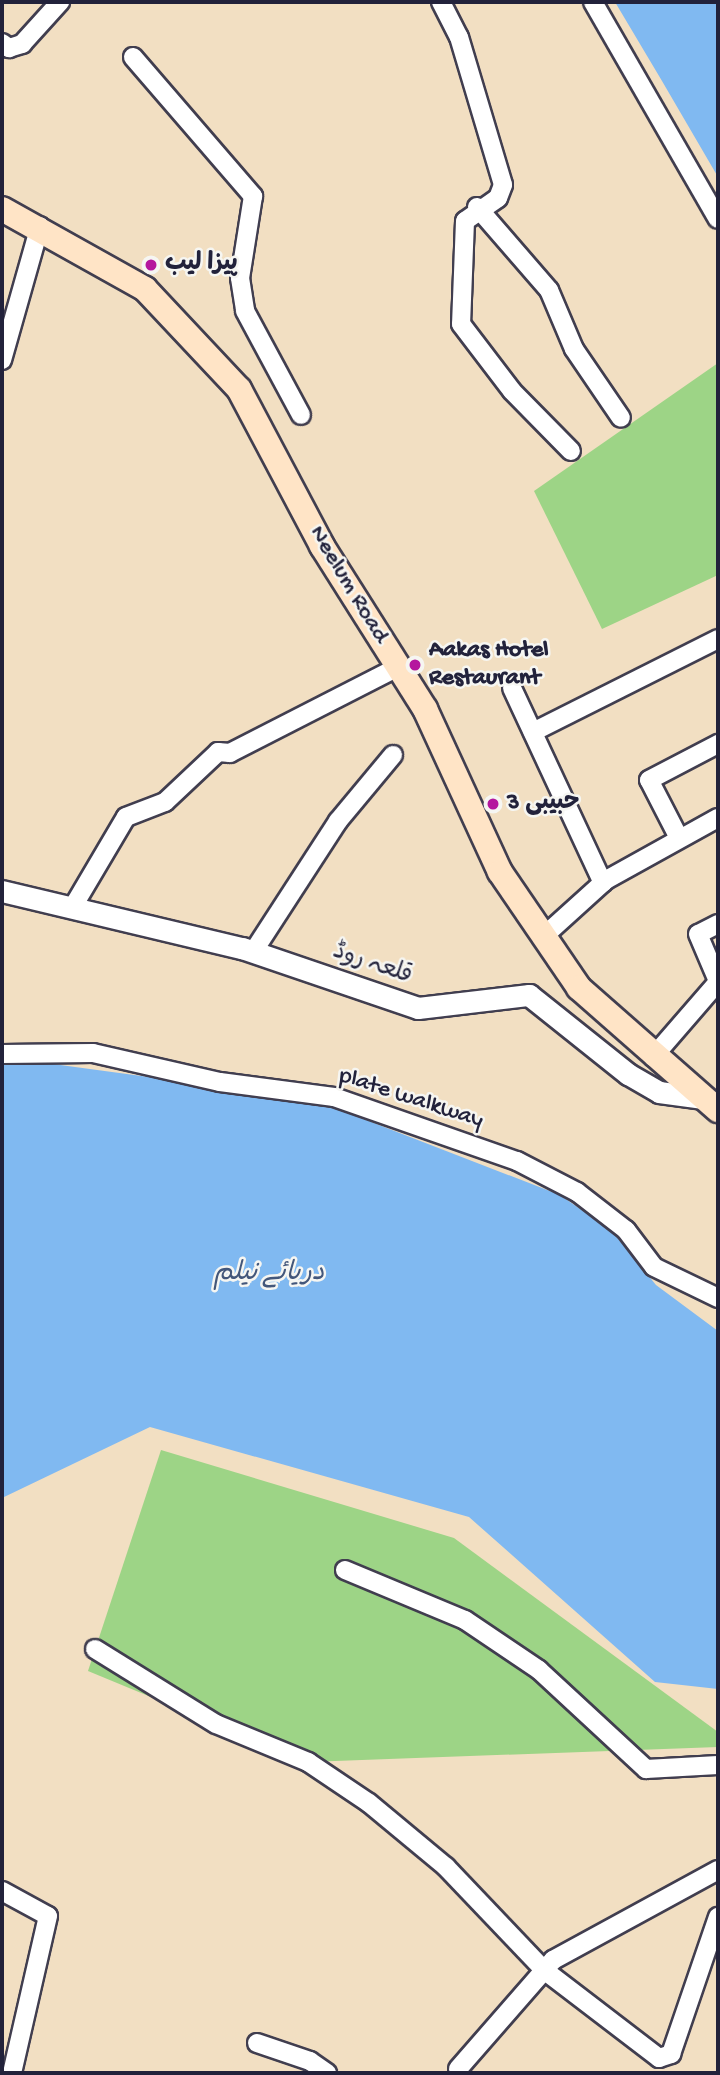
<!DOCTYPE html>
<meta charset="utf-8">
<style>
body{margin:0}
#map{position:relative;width:720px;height:2075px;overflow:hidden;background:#f2dfc2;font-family:"Gochi Hand","Playpen Sans Arabic",sans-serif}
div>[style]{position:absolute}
.green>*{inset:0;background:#9dd486}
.water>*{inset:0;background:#80b9f1}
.roads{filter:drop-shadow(2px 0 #413e4f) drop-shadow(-2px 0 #413e4f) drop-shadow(0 2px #413e4f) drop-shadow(0 -2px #413e4f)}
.minor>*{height:18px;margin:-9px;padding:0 9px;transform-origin:9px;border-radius:9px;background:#fff}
.tertiary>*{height:21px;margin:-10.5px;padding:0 10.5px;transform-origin:10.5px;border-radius:10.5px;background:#fff}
.secondary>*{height:24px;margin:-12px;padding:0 12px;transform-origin:12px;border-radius:12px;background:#ffe4c6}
.dots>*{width:19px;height:19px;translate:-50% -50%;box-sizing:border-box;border:4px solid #f6f6f2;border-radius:50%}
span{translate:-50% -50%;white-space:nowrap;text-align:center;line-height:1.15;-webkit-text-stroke:5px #f6f6f2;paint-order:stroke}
.poi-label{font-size:24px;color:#22223b;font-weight:700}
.left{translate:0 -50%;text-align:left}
.street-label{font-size:24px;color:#22223b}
.water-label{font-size:26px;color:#43577b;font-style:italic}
.frame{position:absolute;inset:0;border:4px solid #22223b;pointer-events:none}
</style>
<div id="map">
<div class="green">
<i style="clip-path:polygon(718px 363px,718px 575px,602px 629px,534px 491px)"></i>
<i style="clip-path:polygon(161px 1450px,454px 1538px,718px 1732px,718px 1747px,308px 1762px,88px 1671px)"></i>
</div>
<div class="water">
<i style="clip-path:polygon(615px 2px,718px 2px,718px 177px,662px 81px)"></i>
<i style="clip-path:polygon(16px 1059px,312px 1099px,560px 1195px,612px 1231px,656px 1285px,718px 1331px,718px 1689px,655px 1682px,469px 1517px,150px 1427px,2px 1498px,2px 1061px)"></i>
</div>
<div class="roads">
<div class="minor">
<i style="left:441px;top:2px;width:39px;rotate:63deg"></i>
<i style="left:459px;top:37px;width:154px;rotate:73.4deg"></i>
<i style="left:503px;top:185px;width:14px;rotate:111deg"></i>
<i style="left:498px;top:198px;width:40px;rotate:145.1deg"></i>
<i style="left:465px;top:221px;width:103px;rotate:92.2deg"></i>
<i style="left:461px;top:324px;width:84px;rotate:52.7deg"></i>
<i style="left:512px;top:391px;width:84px;rotate:45.5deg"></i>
<i style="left:593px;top:2px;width:250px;rotate:60.1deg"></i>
<i style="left:2px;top:43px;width:9px;rotate:36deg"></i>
<i style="left:9px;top:48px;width:14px;rotate:-17deg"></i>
<i style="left:22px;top:44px;width:57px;rotate:-47.9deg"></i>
<i style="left:133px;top:57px;width:184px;rotate:49.2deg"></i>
<i style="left:253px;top:196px;width:83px;rotate:99deg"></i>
<i style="left:240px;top:278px;width:33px;rotate:81deg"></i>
<i style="left:245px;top:311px;width:118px;rotate:61.7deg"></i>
<i style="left:477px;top:207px;width:110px;rotate:49.1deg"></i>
<i style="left:549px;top:290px;width:64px;rotate:67deg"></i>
<i style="left:574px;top:349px;width:83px;rotate:55.7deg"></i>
<i style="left:2px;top:360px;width:139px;rotate:-74.2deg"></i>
<i style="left:512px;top:688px;width:215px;rotate:65deg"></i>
<i style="left:533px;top:732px;width:207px;rotate:-26.7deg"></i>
<i style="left:679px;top:838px;width:65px;rotate:-117.3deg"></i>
<i style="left:649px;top:780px;width:78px;rotate:-27.6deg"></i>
<i style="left:74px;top:905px;width:102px;rotate:-59.4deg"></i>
<i style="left:126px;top:817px;width:42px;rotate:-21deg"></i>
<i style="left:165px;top:802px;width:73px;rotate:-43.3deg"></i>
<i style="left:218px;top:752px;width:12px;rotate:5deg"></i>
<i style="left:230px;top:753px;width:189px;rotate:-27.1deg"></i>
<i style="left:718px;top:924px;width:22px;rotate:153deg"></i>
<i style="left:698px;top:934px;width:51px;rotate:66.9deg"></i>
<i style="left:544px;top:936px;width:84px;rotate:-42.1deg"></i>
<i style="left:606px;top:880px;width:128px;rotate:-29deg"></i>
<i style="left:253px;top:952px;width:156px;rotate:-57deg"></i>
<i style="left:338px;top:821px;width:86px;rotate:-50.2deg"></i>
<i style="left:2px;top:1054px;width:91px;rotate:-0.6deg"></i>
<i style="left:93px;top:1053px;width:130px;rotate:12.9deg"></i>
<i style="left:220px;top:1082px;width:115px;rotate:7.5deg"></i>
<i style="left:334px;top:1097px;width:194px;rotate:19.3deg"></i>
<i style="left:517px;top:1161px;width:68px;rotate:27.3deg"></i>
<i style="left:577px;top:1192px;width:62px;rotate:37.8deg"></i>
<i style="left:626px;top:1230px;width:46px;rotate:52.9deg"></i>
<i style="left:654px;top:1267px;width:71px;rotate:25.8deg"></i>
<i style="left:653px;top:1057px;width:99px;rotate:-49.1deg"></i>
<i style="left:345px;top:1570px;width:130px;rotate:22.6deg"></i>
<i style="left:465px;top:1620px;width:89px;rotate:34deg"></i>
<i style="left:539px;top:1670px;width:146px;rotate:42.8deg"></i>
<i style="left:646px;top:1769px;width:72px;rotate:-3.2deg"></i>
<i style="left:95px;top:1649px;width:142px;rotate:31.8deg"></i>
<i style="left:216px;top:1724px;width:100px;rotate:22.4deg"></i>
<i style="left:308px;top:1762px;width:73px;rotate:33.9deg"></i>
<i style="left:369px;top:1803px;width:100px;rotate:39.7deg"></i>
<i style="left:446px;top:1867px;width:142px;rotate:46.4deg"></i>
<i style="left:544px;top:1970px;width:145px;rotate:37.4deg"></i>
<i style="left:659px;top:2058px;width:13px;rotate:-18deg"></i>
<i style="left:671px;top:2054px;width:145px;rotate:-71.1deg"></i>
<i style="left:2px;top:1891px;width:52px;rotate:28.5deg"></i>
<i style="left:48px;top:1916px;width:161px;rotate:102.9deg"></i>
<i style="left:257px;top:2043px;width:56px;rotate:18.8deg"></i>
<i style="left:310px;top:2061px;width:21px;rotate:35deg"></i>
<i style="left:458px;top:2069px;width:145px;rotate:-48.9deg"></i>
<i style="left:553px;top:1960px;width:188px;rotate:-28.6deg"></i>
</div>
<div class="tertiary">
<i style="left:2px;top:891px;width:247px;rotate:13.4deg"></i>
<i style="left:242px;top:948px;width:186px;rotate:18.8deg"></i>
<i style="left:418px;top:1008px;width:112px;rotate:-6.7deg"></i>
<i style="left:529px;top:995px;width:127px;rotate:38.6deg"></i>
<i style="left:628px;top:1074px;width:36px;rotate:30deg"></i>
<i style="left:659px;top:1092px;width:43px;rotate:7.9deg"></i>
</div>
<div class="secondary">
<i style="left:2px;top:209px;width:164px;rotate:29.2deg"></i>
<i style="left:145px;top:289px;width:137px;rotate:46.8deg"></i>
<i style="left:239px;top:389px;width:178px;rotate:62.1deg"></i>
<i style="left:322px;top:546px;width:193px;rotate:57.7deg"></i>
<i style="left:425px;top:709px;width:179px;rotate:65.3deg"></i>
<i style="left:500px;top:872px;width:140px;rotate:55.7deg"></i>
<i style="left:579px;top:988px;width:185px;rotate:41.3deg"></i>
</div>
</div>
<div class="dots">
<i style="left:151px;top:265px;background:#b5179e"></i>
<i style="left:415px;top:665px;background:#b5179e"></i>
<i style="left:493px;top:804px;background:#b5179e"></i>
</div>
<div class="poi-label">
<span class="left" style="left:165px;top:265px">پیزا لیب</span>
<span class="left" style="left:429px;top:665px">Aakas Hotel<br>Restaurant</span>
<span class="left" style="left:507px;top:804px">حبیبی 3</span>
</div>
<div class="street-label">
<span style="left:348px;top:585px;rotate:59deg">Neelum Road</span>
<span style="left:372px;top:965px;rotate:19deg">قلعہ روڈ</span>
<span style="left:411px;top:1099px;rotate:18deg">plate walkway</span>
</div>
<div class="water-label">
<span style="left:269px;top:1275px">دریائے نیلم</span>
</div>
<div class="frame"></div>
</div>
